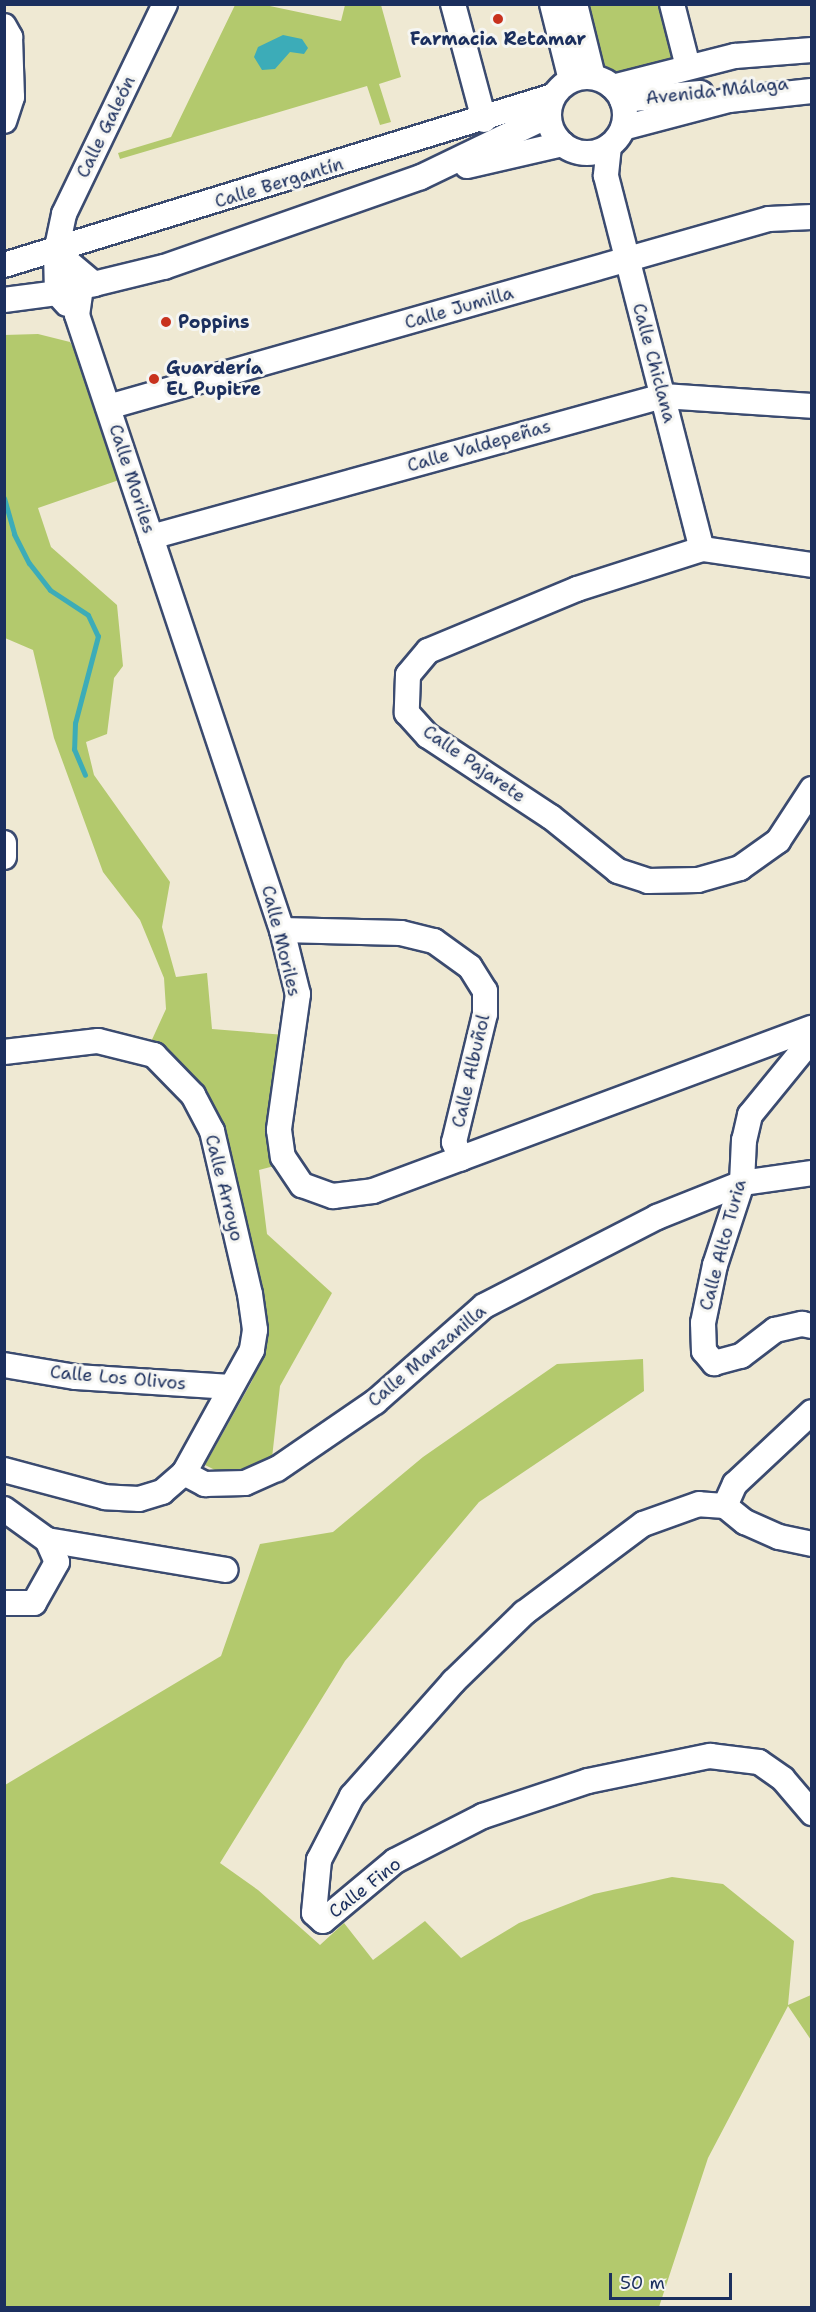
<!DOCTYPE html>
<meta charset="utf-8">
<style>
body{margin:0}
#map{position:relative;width:816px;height:2312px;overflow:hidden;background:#efe9d3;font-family:"Shantell Sans",sans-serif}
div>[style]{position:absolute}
.green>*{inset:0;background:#b3c96d}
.water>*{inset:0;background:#3cacb8}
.stream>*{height:5px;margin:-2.5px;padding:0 2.5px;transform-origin:2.5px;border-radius:2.5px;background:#3cacb8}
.roads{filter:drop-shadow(2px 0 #3b4b70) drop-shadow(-2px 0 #3b4b70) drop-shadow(0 2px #3b4b70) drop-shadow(0 -2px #3b4b70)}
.minor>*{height:24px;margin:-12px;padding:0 12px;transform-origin:12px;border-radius:12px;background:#fff}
.minor>.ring{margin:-12px;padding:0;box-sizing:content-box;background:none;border:24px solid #fff;border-radius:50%}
.dots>*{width:16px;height:16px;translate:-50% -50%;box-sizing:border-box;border:3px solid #f6f6f2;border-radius:50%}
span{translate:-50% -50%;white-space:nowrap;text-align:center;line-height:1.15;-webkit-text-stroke:6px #f6f6f2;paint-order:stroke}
.poi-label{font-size:18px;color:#1b2f5e;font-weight:700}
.left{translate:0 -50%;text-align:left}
.street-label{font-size:18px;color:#1b2f5e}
.frame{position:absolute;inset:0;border:6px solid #1b2f5e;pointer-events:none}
.scale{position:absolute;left:609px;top:2273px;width:123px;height:27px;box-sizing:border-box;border:3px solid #1b2f5e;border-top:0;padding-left:8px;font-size:18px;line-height:21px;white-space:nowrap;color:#1b2f5e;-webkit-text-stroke:4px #f6f6f2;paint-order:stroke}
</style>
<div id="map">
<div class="green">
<i style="clip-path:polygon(235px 5px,265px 5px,341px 21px,345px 5px,381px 5px,401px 77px,379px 84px,391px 122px,380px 125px,367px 86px,120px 159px,118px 153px,171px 137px)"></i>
<i style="clip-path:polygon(579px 5px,668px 5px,683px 64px,613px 82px,597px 73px)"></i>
<i style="clip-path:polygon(38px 334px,70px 342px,83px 365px,119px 480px,38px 508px,51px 547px,117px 605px,123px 666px,114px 678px,107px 734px,86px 742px,94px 775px,170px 882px,162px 927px,176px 977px,207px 973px,212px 1029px,285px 1035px,278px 1165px,259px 1170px,267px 1234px,332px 1293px,280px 1386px,272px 1458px,225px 1475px,205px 1465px,252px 1381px,263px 1345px,263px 1299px,225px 1137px,193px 1078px,150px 1044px,166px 1009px,164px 978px,140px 920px,103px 872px,54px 738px,33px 650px,5px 638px,4px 335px)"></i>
<i style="clip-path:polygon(643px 1359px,644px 1391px,479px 1502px,345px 1661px,220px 1863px,258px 1890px,320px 1945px,344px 1923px,373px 1960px,425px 1921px,461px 1958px,519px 1923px,594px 1894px,672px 1877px,723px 1884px,794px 1941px,788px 2005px,811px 1995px,811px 2040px,788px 2006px,708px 2158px,659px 2307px,5px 2307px,5px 1785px,221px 1656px,260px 1544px,333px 1532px,423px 1457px,557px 1364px)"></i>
</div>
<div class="water">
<i style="clip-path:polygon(283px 35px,302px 39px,308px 48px,304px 54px,290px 52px,275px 69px,262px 70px,254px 57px,258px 47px)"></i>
</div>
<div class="stream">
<i style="left:4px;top:498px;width:37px;rotate:74deg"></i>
<i style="left:14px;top:534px;width:33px;rotate:63deg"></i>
<i style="left:29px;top:563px;width:34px;rotate:52deg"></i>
<i style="left:50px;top:590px;width:45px;rotate:33.3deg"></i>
<i style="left:88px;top:615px;width:23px;rotate:65deg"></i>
<i style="left:98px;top:636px;width:90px;rotate:104.8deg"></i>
<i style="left:75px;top:723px;width:26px;rotate:92deg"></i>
<i style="left:74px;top:749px;width:28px;rotate:67deg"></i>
</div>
<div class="roads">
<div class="minor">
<i style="left:453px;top:4px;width:120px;rotate:75deg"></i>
<i style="left:552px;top:4px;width:78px;rotate:76deg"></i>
<i style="left:575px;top:4px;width:75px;rotate:76.1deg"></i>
<i style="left:672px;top:4px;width:65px;rotate:75.7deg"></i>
<i style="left:4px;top:26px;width:13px;rotate:61deg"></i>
<i style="left:10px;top:37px;width:60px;rotate:88.1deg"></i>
<i style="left:12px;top:97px;width:25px;rotate:108deg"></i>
<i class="ring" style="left:549px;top:77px;width:52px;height:52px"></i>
<i style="left:613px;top:87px;width:126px;rotate:-14.3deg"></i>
<i style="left:735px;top:56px;width:77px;rotate:-4.5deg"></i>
<i style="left:622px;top:100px;width:79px;rotate:-5.1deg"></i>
<i style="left:623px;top:128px;width:110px;rotate:-14.8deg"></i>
<i style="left:729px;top:100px;width:83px;rotate:-6.2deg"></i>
<i style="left:609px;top:146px;width:30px;rotate:96deg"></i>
<i style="left:606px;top:176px;width:385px;rotate:75.6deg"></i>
<i style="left:467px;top:166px;width:98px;rotate:-13deg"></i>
<i style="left:56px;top:252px;width:39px;rotate:-78deg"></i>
<i style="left:64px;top:214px;width:233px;rotate:-64.3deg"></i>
<i style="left:4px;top:265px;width:574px;rotate:-17.11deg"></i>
<i style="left:81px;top:287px;width:28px;rotate:98deg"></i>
<i style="left:77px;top:315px;width:648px;rotate:71.57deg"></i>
<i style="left:282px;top:930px;width:66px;rotate:76deg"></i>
<i style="left:298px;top:994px;width:137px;rotate:98deg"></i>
<i style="left:279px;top:1130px;width:27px;rotate:82deg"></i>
<i style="left:283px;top:1157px;width:34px;rotate:56deg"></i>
<i style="left:302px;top:1185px;width:33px;rotate:20deg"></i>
<i style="left:333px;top:1196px;width:40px;rotate:-7.1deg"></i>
<i style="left:373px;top:1191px;width:468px;rotate:-20.4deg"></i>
<i style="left:4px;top:300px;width:53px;rotate:-7.5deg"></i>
<i style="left:57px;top:293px;width:110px;rotate:-13.7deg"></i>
<i style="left:164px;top:267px;width:272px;rotate:-19.3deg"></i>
<i style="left:421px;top:177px;width:141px;rotate:-25.7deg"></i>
<i style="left:67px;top:304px;width:15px;rotate:-132deg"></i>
<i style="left:57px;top:293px;width:41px;rotate:-91.4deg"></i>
<i style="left:56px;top:252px;width:50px;rotate:40.1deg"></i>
<i style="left:108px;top:407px;width:687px;rotate:-15.88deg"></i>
<i style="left:769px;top:219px;width:43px;rotate:-2.7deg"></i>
<i style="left:151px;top:537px;width:531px;rotate:-15.4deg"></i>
<i style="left:663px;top:396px;width:149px;rotate:3.8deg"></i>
<i style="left:812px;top:565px;width:111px;rotate:-171.7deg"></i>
<i style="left:702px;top:549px;width:131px;rotate:162.3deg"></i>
<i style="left:577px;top:589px;width:161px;rotate:157.4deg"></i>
<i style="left:428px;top:651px;width:31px;rotate:130deg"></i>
<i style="left:408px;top:675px;width:38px;rotate:92deg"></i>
<i style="left:407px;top:713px;width:31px;rotate:48deg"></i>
<i style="left:428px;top:736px;width:147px;rotate:33.4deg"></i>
<i style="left:551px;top:817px;width:86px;rotate:38.9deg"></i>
<i style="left:618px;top:871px;width:32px;rotate:18deg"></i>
<i style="left:648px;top:881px;width:50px;rotate:-1.1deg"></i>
<i style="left:698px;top:880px;width:44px;rotate:-15.9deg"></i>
<i style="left:740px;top:868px;width:47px;rotate:-35.4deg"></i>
<i style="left:778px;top:841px;width:62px;rotate:-56.8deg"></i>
<i style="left:4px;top:843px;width:14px;rotate:90deg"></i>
<i style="left:282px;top:930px;width:119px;rotate:1.4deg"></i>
<i style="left:401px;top:933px;width:34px;rotate:14deg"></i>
<i style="left:434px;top:941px;width:44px;rotate:35.8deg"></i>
<i style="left:470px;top:967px;width:28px;rotate:58deg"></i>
<i style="left:485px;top:991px;width:23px;rotate:90deg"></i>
<i style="left:485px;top:1014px;width:132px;rotate:103.6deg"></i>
<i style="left:454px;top:1142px;width:18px;rotate:68deg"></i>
<i style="left:812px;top:1039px;width:98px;rotate:129.2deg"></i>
<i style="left:750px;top:1115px;width:26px;rotate:103deg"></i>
<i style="left:744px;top:1140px;width:43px;rotate:92.7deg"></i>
<i style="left:742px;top:1183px;width:86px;rotate:108.2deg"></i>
<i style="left:715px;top:1265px;width:59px;rotate:101.7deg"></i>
<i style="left:703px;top:1323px;width:28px;rotate:88deg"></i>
<i style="left:704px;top:1351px;width:16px;rotate:50deg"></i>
<i style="left:714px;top:1363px;width:28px;rotate:-15deg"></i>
<i style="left:741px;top:1356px;width:43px;rotate:-37.4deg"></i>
<i style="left:775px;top:1330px;width:28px;rotate:-13deg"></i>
<i style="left:802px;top:1324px;width:10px;rotate:11deg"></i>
<i style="left:4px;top:1052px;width:95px;rotate:-6.7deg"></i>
<i style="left:98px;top:1041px;width:58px;rotate:14deg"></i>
<i style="left:154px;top:1055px;width:56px;rotate:45.7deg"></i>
<i style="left:193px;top:1095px;width:41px;rotate:62.2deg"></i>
<i style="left:212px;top:1131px;width:167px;rotate:76.9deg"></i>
<i style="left:250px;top:1294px;width:36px;rotate:82deg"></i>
<i style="left:255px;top:1330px;width:20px;rotate:99deg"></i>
<i style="left:252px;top:1350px;width:141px;rotate:118.9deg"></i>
<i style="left:184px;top:1473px;width:29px;rotate:139deg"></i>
<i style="left:162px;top:1492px;width:24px;rotate:163deg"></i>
<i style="left:139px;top:1499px;width:34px;rotate:-177deg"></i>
<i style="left:105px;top:1497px;width:105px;rotate:-165deg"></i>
<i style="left:4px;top:1365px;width:73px;rotate:9.5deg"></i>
<i style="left:76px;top:1377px;width:155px;rotate:3.7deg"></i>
<i style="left:184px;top:1473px;width:24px;rotate:28deg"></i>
<i style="left:205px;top:1484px;width:40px;rotate:-1.4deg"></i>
<i style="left:245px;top:1483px;width:35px;rotate:-24deg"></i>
<i style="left:277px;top:1469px;width:119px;rotate:-34.4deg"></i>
<i style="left:375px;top:1402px;width:145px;rotate:-41.4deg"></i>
<i style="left:484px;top:1306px;width:195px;rotate:-27.2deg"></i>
<i style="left:657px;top:1217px;width:92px;rotate:-21.8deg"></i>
<i style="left:742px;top:1183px;width:71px;rotate:-8.1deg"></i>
<i style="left:725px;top:1506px;width:26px;rotate:-176deg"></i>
<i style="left:699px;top:1504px;width:59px;rotate:160.3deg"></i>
<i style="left:643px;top:1524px;width:149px;rotate:143.2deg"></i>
<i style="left:524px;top:1613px;width:98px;rotate:135.8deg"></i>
<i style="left:454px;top:1681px;width:154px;rotate:131.6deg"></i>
<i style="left:352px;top:1796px;width:72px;rotate:117.3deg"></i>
<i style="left:319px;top:1860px;width:53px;rotate:95.4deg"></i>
<i style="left:314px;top:1913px;width:12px;rotate:42deg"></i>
<i style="left:323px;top:1921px;width:94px;rotate:-39.8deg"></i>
<i style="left:395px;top:1861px;width:99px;rotate:-27.1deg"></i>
<i style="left:483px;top:1816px;width:111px;rotate:-18.4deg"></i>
<i style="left:588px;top:1781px;width:125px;rotate:-11.6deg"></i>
<i style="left:710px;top:1756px;width:49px;rotate:7deg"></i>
<i style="left:759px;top:1762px;width:29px;rotate:35deg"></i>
<i style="left:783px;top:1779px;width:45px;rotate:49.5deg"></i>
<i style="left:725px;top:1506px;width:24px;rotate:-66deg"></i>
<i style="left:735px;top:1484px;width:105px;rotate:-43.1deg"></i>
<i style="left:725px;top:1506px;width:26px;rotate:39deg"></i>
<i style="left:745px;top:1522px;width:37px;rotate:24deg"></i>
<i style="left:779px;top:1537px;width:34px;rotate:12deg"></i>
<i style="left:4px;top:1509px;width:53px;rotate:35.8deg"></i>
<i style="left:47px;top:1540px;width:181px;rotate:9.5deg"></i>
<i style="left:4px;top:1603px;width:30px"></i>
<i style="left:34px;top:1603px;width:47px;rotate:-60.7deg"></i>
<i style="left:57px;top:1562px;width:24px;rotate:-114deg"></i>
</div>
</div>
<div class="dots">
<i style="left:498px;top:19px;background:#c8321e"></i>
<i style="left:166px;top:322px;background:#c8321e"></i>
<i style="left:154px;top:379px;background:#c8321e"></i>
</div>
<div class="poi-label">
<span style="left:498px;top:39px">Farmacia Retamar</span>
<span class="left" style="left:178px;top:322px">Poppins</span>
<span class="left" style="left:166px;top:379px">Guardería<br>EL Pupitre</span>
</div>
<div class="street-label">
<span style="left:717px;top:91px;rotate:-6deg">Avenida Málaga</span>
<span style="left:106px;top:127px;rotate:-64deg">Calle Galeón</span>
<span style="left:279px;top:183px;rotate:-17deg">Calle Bergantín</span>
<span style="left:459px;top:308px;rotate:-16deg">Calle Jumilla</span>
<span style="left:654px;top:363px;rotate:75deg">Calle Chiclana</span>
<span style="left:479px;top:446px;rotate:-16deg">Calle Valdepeñas</span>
<span style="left:132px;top:479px;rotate:72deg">Calle Moriles</span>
<span style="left:474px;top:764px;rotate:35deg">Calle Pajarete</span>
<span style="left:281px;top:941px;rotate:76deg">Calle Moriles</span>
<span style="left:471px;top:1071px;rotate:-77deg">Calle Albuñol</span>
<span style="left:224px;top:1188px;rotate:76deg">Calle Arroyo</span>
<span style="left:723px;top:1245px;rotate:-75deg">Calle Alto Turia</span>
<span style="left:427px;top:1356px;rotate:-40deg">Calle Manzanilla</span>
<span style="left:118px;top:1378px;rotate:5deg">Calle Los Olivos</span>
<span style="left:365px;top:1888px;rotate:-38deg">Calle Fino</span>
</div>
<div class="frame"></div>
<div class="scale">50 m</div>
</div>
